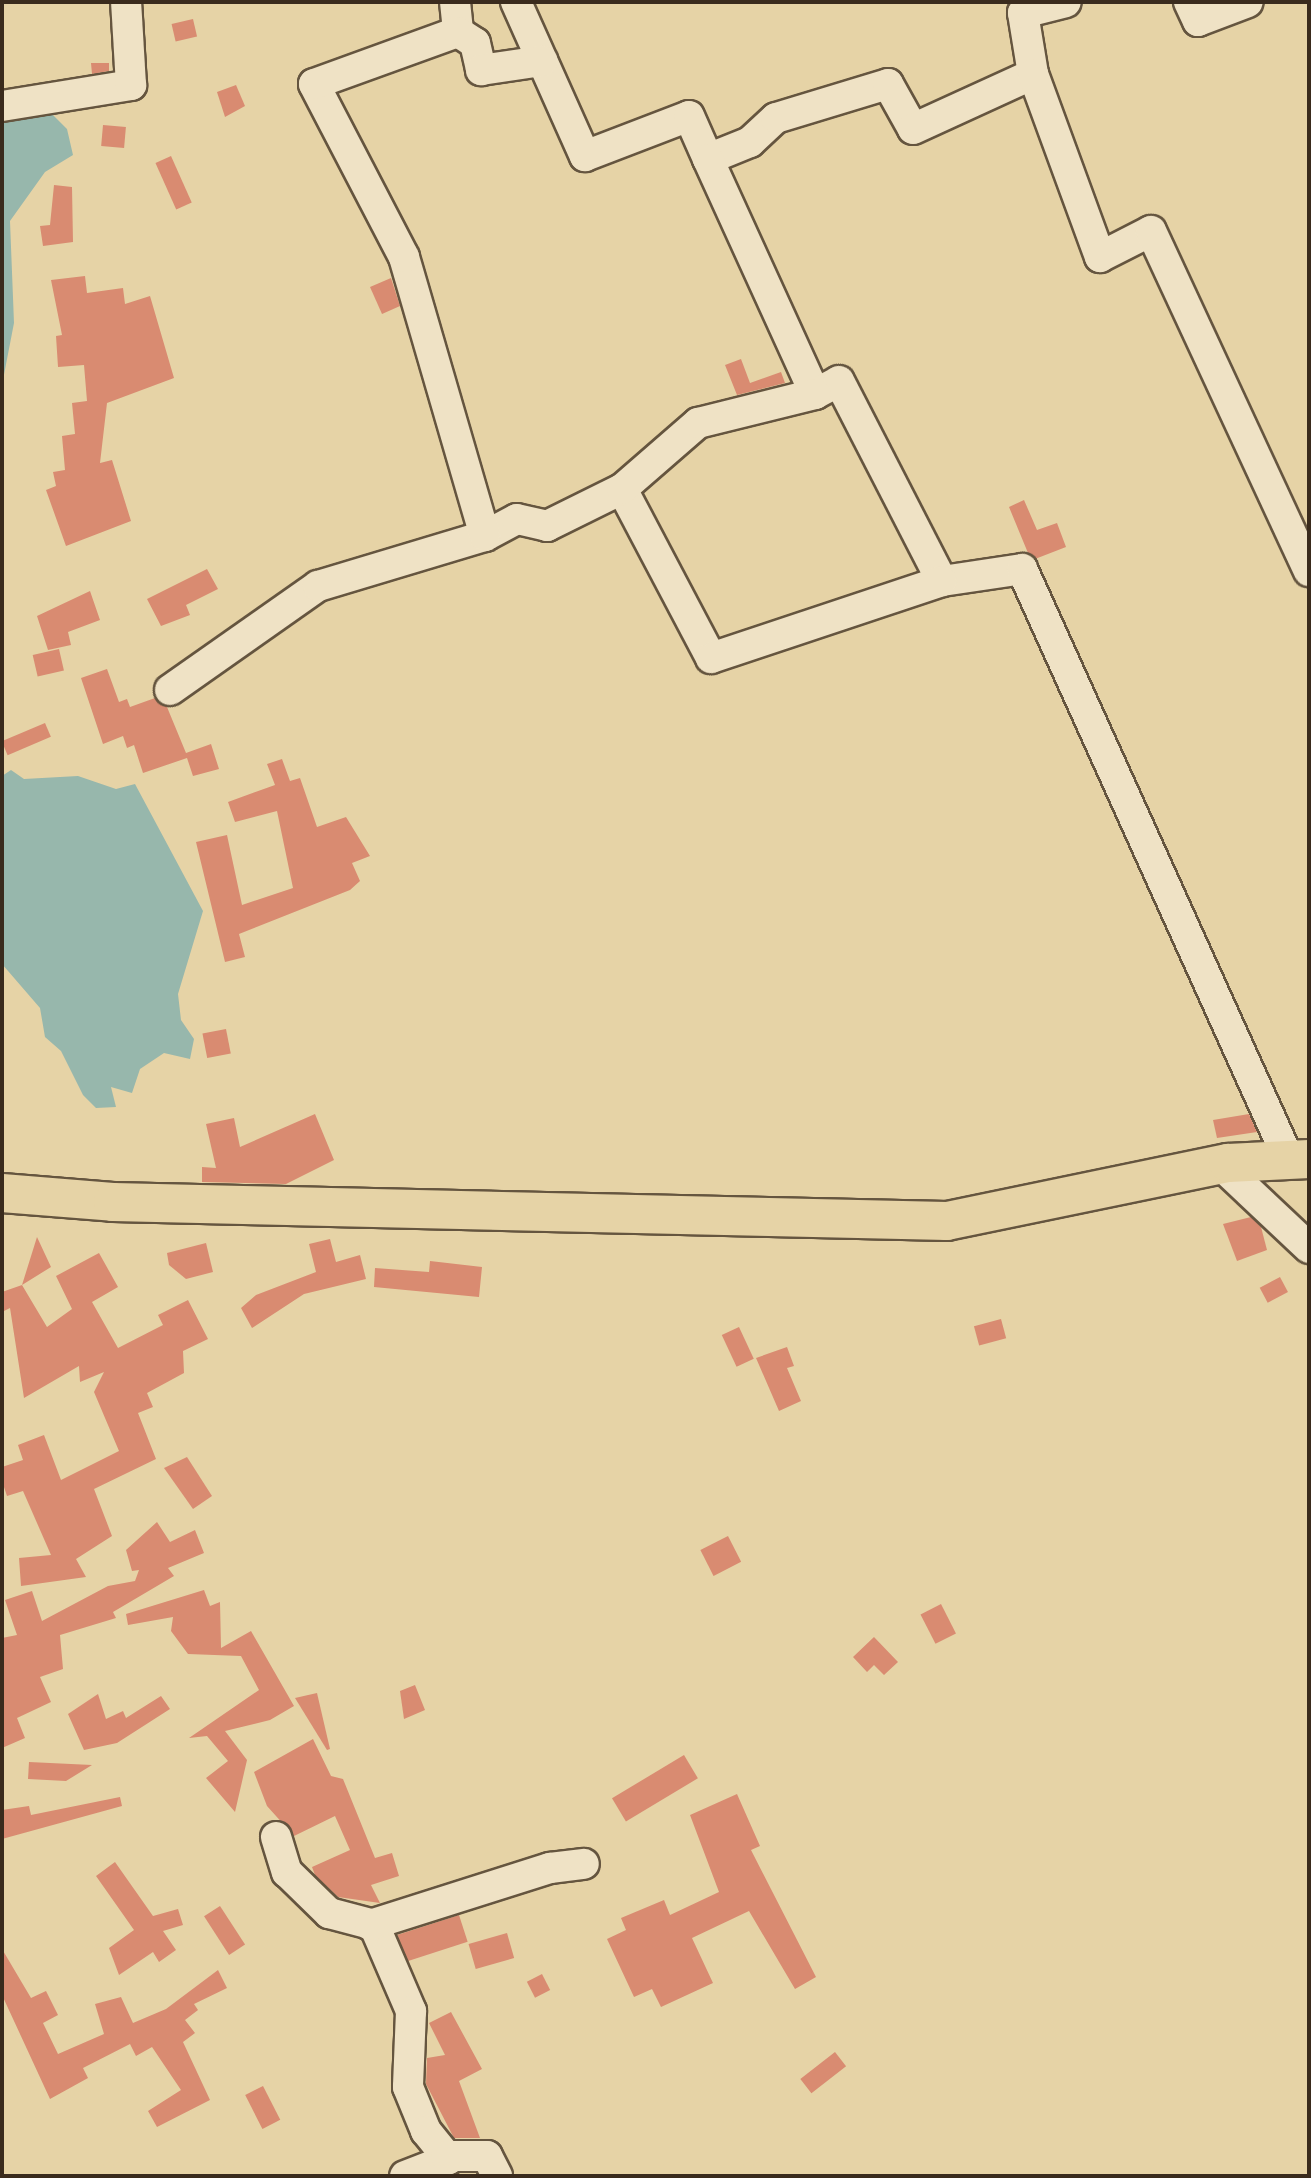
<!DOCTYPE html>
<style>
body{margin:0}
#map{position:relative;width:1311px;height:2178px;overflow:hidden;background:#e6d3a6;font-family:"IM FELL French Canon",serif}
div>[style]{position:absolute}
.water>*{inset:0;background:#97b7ac}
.building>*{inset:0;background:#d98b71;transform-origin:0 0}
.roads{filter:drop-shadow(2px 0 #65553f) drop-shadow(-2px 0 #65553f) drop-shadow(0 2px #65553f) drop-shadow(0 -2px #65553f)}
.minor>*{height:30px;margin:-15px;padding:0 15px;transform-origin:15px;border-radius:15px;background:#efe2c5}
.major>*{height:38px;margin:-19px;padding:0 19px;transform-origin:19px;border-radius:19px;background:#e6d3a6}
span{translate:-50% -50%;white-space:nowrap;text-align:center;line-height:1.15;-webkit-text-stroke:7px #efe2c5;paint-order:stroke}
.frame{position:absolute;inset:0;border:4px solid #3a2b1d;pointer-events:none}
</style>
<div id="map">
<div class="water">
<i style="clip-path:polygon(52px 114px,67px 129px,73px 155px,45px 172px,10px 221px,14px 323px,2px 385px,2px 121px)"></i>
<i style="clip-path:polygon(11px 770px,24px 779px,78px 776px,116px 789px,135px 784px,203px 911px,178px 994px,181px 1020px,194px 1039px,190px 1059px,164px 1053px,140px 1069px,132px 1093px,111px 1087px,116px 1107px,96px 1108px,83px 1095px,61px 1051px,45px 1037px,40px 1008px,2px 964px,2px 776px)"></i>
</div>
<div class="building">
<i style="left:193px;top:19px;width:18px;height:22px;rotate:77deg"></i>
<i style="clip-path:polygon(91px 63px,109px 63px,109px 71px,92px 74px)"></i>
<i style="clip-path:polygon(236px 85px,245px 106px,225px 117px,217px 92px)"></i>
<i style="left:103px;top:125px;width:23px;height:21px;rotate:5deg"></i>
<i style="left:171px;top:156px;width:51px;height:17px;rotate:66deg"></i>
<i style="clip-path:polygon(54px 185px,72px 187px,73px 242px,43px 246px,40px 226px,50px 225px)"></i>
<i style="clip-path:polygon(85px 276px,87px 293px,123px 288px,125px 304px,150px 296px,174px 378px,107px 403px,100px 463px,112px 460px,131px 521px,66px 546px,46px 490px,56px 486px,53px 472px,65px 470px,62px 436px,75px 434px,72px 403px,87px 401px,84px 365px,58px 367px,56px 336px,62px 335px,51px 280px)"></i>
<i style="clip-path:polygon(391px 278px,400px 306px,382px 314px,370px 287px)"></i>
<i style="clip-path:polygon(741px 359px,750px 383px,781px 372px,785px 383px,737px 395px,725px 365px)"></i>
<i style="clip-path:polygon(1024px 500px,1037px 530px,1057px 523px,1066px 547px,1035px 559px,1028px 553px,1009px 507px)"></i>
<i style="clip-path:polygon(207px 569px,218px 589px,186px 605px,190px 615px,161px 626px,147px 599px)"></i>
<i style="clip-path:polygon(90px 591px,100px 620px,68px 632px,71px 645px,48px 650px,37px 616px)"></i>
<i style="left:59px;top:649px;width:22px;height:27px;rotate:77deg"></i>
<i style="clip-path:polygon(107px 669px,119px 702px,127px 699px,130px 707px,155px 698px,167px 707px,186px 753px,211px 744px,219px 769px,193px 776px,187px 758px,143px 773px,134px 745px,127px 748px,123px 736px,103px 744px,81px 678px)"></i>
<i style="left:45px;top:723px;width:15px;height:47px;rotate:67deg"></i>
<i style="clip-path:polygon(282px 759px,290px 781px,300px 778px,317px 827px,346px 817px,370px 856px,352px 863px,360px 881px,350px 890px,239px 934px,245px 957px,225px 962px,196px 842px,227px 835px,242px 905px,293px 888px,277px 811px,235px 822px,228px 802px,275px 785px,267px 764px)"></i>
<i style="left:226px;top:1029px;width:25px;height:24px;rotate:79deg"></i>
<i style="clip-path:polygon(315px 1114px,334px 1160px,286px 1184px,202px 1182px,202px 1167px,216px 1168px,206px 1124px,234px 1118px,240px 1147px)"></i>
<i style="clip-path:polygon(1249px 1114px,1257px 1132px,1217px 1138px,1213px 1120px)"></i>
<i style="clip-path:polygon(1251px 1217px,1261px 1227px,1267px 1250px,1237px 1261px,1223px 1224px)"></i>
<i style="clip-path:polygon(37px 1237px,51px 1267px,22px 1285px,47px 1327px,72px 1309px,56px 1276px,99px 1253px,118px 1287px,92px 1302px,118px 1348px,163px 1325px,158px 1315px,188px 1300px,208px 1339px,183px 1351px,184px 1373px,147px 1393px,153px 1407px,138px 1413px,156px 1459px,94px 1489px,112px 1536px,76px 1559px,86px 1577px,21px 1586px,19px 1558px,51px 1555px,23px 1491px,7px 1496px,2px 1481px,2px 1467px,23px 1460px,18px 1445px,44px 1435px,61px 1480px,119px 1451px,94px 1392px,104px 1372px,80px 1382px,79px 1366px,24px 1398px,10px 1308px,2px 1312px,2px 1292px,22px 1285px)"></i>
<i style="clip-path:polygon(330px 1239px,336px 1262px,360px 1255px,366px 1279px,304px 1294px,252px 1328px,241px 1308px,256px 1295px,316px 1272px,309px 1244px)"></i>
<i style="clip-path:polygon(206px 1243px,213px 1272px,186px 1279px,169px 1265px,167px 1253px)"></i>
<i style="clip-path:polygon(430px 1261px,482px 1267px,479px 1297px,374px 1287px,375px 1268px,429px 1272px)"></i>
<i style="left:1280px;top:1277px;width:17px;height:23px;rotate:62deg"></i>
<i style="left:1001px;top:1319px;width:20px;height:28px;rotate:75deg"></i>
<i style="left:739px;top:1327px;width:35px;height:19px;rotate:65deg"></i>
<i style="clip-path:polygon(787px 1347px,794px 1366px,787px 1368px,801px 1401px,779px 1411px,756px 1358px)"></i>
<i style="clip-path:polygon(187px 1457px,212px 1496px,193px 1509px,164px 1468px)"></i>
<i style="clip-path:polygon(157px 1522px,170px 1542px,195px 1530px,204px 1553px,168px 1568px,174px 1576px,113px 1612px,116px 1618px,60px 1635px,63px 1669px,40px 1677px,51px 1702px,17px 1718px,25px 1738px,2px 1748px,2px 1638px,17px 1635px,5px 1600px,32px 1591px,42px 1621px,108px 1586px,135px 1581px,139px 1570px,132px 1571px,126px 1550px)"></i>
<i style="left:728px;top:1536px;width:29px;height:31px;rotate:63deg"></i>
<i style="clip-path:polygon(204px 1590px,210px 1606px,220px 1602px,221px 1648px,251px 1631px,294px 1706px,270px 1720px,225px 1731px,247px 1760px,235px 1812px,206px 1778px,228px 1761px,207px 1736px,189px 1738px,259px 1690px,241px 1656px,188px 1654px,171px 1631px,173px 1617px,128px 1625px,126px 1614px)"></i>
<i style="left:941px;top:1604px;width:33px;height:23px;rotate:63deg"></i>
<i style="clip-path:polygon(874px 1637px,898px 1662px,884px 1675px,874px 1665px,867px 1672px,853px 1657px)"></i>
<i style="clip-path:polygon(415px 1685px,425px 1710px,404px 1719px,400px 1691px)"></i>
<i style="clip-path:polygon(317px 1693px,330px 1749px,327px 1750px,295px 1698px)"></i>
<i style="clip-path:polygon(98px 1694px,106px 1719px,123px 1711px,126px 1718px,161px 1696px,170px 1709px,117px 1743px,84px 1750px,68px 1714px)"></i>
<i style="clip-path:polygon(313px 1739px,331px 1776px,343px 1779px,375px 1858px,392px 1853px,399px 1876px,371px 1885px,380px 1903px,338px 1897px,315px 1875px,312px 1867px,350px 1850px,335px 1816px,294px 1836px,267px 1806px,254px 1772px)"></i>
<i style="left:684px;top:1755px;width:27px;height:84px;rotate:59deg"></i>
<i style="clip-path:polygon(29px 1762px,92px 1765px,66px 1781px,28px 1779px)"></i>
<i style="clip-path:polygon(737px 1794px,760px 1846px,751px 1850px,816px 1977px,795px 1989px,749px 1911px,692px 1938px,713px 1983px,661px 2007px,652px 1989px,634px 1997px,607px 1939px,626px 1930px,621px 1918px,664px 1900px,670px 1915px,719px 1892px,690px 1815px)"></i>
<i style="clip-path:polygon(120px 1797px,122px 1806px,2px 1839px,2px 1810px,29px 1806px,31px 1815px)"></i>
<i style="clip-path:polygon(115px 1862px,153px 1916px,178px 1909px,183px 1925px,163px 1931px,176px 1950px,159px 1962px,153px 1952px,119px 1975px,109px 1948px,134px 1930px,96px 1876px)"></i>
<i style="left:220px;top:1906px;width:46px;height:19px;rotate:57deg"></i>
<i style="left:459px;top:1915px;width:28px;height:65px;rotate:72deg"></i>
<i style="left:507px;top:1933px;width:26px;height:40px;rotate:74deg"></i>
<i style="clip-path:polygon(2px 1949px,31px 1998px,46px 1991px,58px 2015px,43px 2023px,58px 2054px,104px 2034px,95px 2004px,121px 1997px,133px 2023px,166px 2009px,218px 1970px,227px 1988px,194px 2004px,198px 2010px,185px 2020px,195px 2033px,183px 2042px,210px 2100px,157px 2127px,148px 2111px,181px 2090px,152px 2047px,136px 2056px,130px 2044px,83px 2068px,88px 2078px,50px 2099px,2px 1995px)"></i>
<i style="left:542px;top:1974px;width:18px;height:17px;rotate:63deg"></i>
<i style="clip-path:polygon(451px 2012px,482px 2069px,459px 2081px,480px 2138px,454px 2138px,426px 2084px,427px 2058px,445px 2055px,429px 2023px)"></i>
<i style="left:835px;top:2052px;width:18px;height:44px;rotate:52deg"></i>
<i style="left:263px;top:2086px;width:38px;height:20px;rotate:63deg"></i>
</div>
<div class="roads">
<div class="minor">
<i style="left:455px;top:2px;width:30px;rotate:84deg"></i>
<i style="left:516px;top:2px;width:169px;rotate:65.9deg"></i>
<i style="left:585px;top:156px;width:111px;rotate:-21deg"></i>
<i style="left:689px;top:116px;width:47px;rotate:66.2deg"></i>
<i style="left:708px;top:159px;width:45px;rotate:-22deg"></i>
<i style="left:750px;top:142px;width:35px;rotate:-43deg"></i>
<i style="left:776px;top:118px;width:117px;rotate:-16.9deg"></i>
<i style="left:888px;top:84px;width:51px;rotate:60.9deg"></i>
<i style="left:913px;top:129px;width:132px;rotate:-24.6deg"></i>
<i style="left:1033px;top:74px;width:62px;rotate:-99.3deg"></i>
<i style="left:1023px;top:13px;width:44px;rotate:-14.3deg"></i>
<i style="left:1189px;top:2px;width:21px;rotate:65deg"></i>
<i style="left:1198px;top:21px;width:53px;rotate:-20.8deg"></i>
<i style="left:1033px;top:74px;width:195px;rotate:69.9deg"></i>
<i style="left:1100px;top:257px;width:57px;rotate:-27deg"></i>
<i style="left:1151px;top:231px;width:375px;rotate:65.1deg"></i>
<i style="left:2px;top:106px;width:131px;rotate:-9.2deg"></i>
<i style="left:131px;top:85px;width:83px;rotate:-93.4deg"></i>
<i style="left:708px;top:159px;width:258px;rotate:65.5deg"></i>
<i style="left:815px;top:394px;width:27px;rotate:-28deg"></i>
<i style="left:839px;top:381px;width:225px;rotate:62.8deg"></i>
<i style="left:942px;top:581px;width:81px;rotate:-8.5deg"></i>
<i style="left:1022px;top:569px;width:649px;rotate:65.69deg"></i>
<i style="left:622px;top:489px;width:191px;rotate:62.2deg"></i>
<i style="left:711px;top:658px;width:243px;rotate:-18.4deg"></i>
<i style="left:485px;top:536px;width:36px;rotate:-28deg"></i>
<i style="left:517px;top:519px;width:31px;rotate:13deg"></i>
<i style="left:547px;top:526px;width:84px;rotate:-26.3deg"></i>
<i style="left:622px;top:489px;width:101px;rotate:-41deg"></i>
<i style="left:698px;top:423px;width:121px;rotate:-13.9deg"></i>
<i style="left:170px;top:690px;width:181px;rotate:-35.1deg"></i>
<i style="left:318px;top:586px;width:174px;rotate:-16.7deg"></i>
<i style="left:485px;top:536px;width:291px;rotate:-106.2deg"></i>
<i style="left:404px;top:257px;width:195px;rotate:-117.5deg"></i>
<i style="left:314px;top:84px;width:153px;rotate:-19.9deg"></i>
<i style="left:458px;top:32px;width:20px;rotate:33deg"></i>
<i style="left:475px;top:43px;width:28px;rotate:77deg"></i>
<i style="left:481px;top:70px;width:62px;rotate:-8.4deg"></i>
<i style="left:1221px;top:1165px;width:121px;rotate:43.3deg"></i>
<i style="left:276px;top:1837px;width:37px;rotate:73deg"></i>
<i style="left:287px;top:1872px;width:59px;rotate:44.3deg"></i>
<i style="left:329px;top:1913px;width:47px;rotate:14.9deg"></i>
<i style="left:374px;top:1925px;width:94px;rotate:66.7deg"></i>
<i style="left:411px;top:2011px;width:76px;rotate:92.3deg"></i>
<i style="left:408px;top:2087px;width:48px;rotate:67.8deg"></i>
<i style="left:426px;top:2131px;width:36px;rotate:51deg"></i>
<i style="left:449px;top:2159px;width:47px;rotate:158.9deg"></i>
<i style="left:370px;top:1925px;width:189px;rotate:-17.6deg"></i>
<i style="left:550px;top:1868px;width:34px;rotate:-7deg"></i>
<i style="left:446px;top:2156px;width:41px"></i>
<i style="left:487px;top:2156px;width:22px;rotate:63deg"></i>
</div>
<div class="major">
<i style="left:2px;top:1193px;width:111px;rotate:4.6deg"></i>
<i style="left:113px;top:1202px;width:834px;rotate:1.31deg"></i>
<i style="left:947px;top:1221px;width:287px;rotate:-11.7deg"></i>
<i style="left:1228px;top:1163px;width:81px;rotate:-2.8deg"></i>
</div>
</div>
<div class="frame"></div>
</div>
